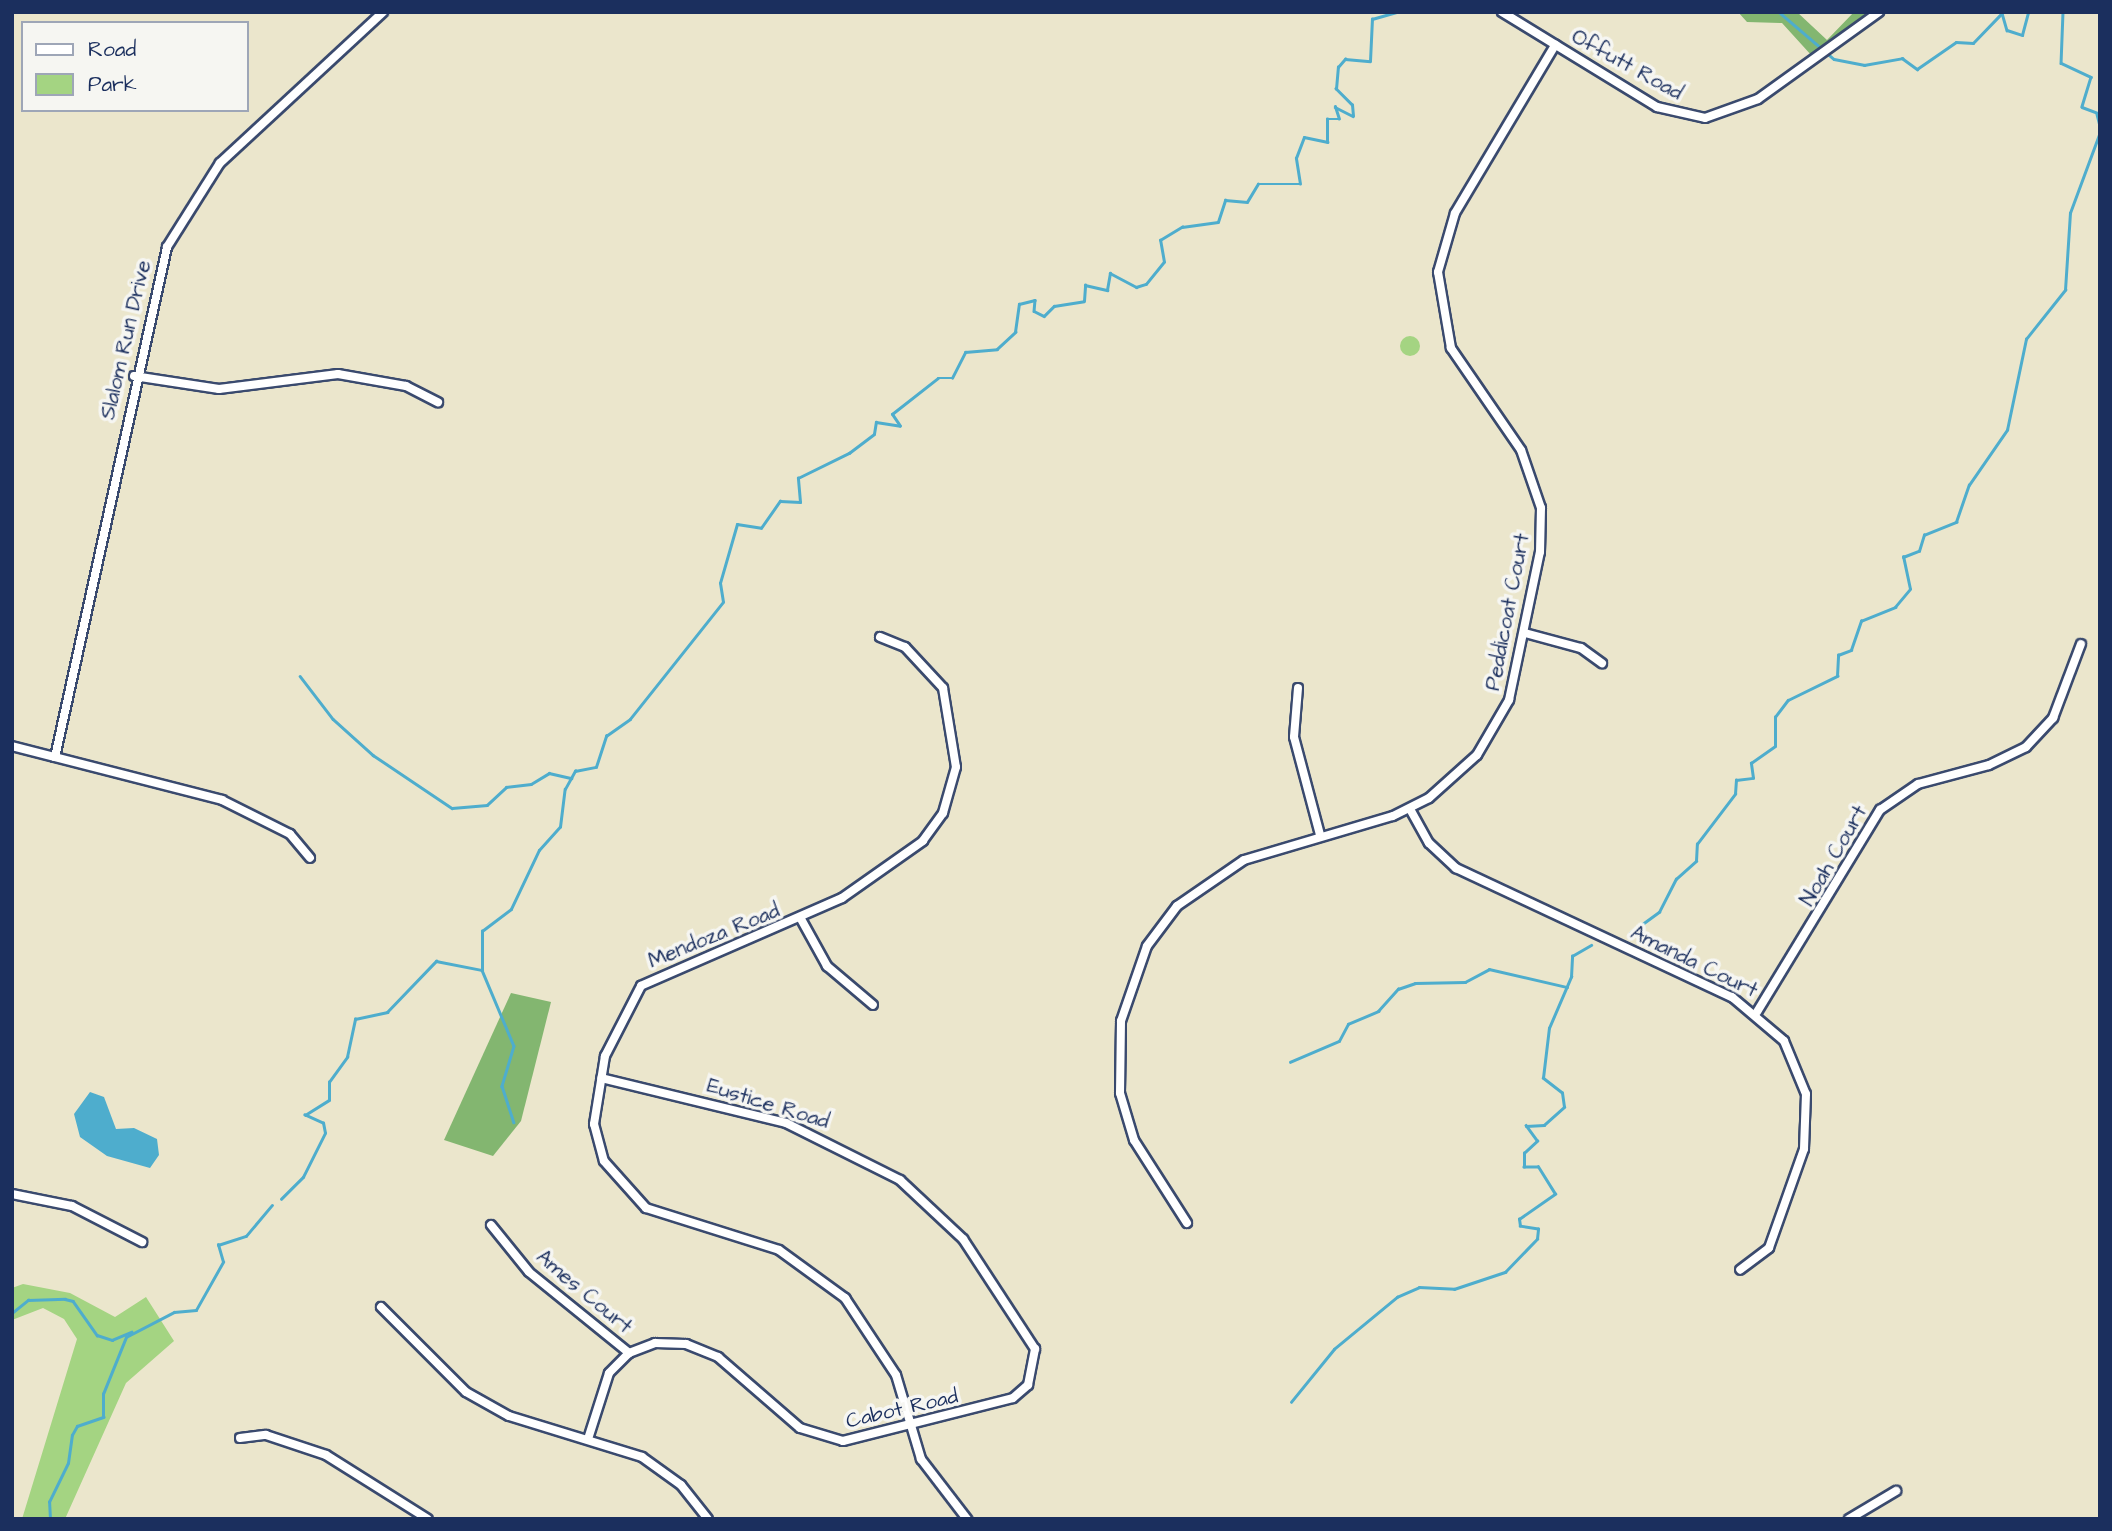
<!DOCTYPE html>
<style>
body{margin:0}
#map{position:relative;width:2112px;height:1531px;overflow:hidden;background:#ebe6cc;font-family:"Architects Daughter",sans-serif}
div>[style]{position:absolute}
.green>*{inset:0;background:#a4d482}
.round{border-radius:50%}
.forest>*{inset:0;background:#83b670}
.water>*{inset:0;background:#4eadcd}
.stream>*{height:2.5px;margin:-1.25px;padding:0 1.25px;transform-origin:1.25px;border-radius:1.25px;background:#4eadcd}
.roads{filter:drop-shadow(2px 0 #3a4a6e) drop-shadow(-2px 0 #3a4a6e) drop-shadow(0 2px #3a4a6e) drop-shadow(0 -2px #3a4a6e)}
.minor>*{height:8px;margin:-4px;padding:0 4px;transform-origin:4px;border-radius:4px;background:#fff}
span{translate:-50% -50%;white-space:nowrap;text-align:center;line-height:1.15;-webkit-text-stroke:7px #f6f6f2;paint-order:stroke}
.street-label{font-size:21px;color:#1b2f5e}
.frame{position:absolute;inset:0;border:14px solid #1b2f5e;pointer-events:none}
.legend{position:absolute;left:21px;top:21px;width:228px;height:91px;box-sizing:border-box;background:#f6f6f2;border:2px solid #9ea6b7;margin:0;padding:9px 12px;list-style:none;font-size:21px;color:#1b2f5e}
.legend li{display:flex;align-items:center;gap:14px;height:35px}
.legend b{width:35px;border:2px solid #9ea6b7}
</style>
<div id="map">
<div class="green">
<i class="round" style="left:1400px;top:336px;width:20px;height:20px"></i>
<i style="clip-path:polygon(23px 1284px,70px 1293px,115px 1317px,146px 1297px,174px 1341px,126px 1383px,65px 1519px,22px 1519px,77px 1339px,64px 1319px,43px 1308px,12px 1320px,12px 1288px)"></i>
</div>
<div class="forest">
<i style="clip-path:polygon(1738px 12px,1797px 12px,1827px 40px,1854px 12px,1869px 12px,1812px 56px,1782px 23px,1747px 22px)"></i>
<i style="clip-path:polygon(511px 993px,551px 1002px,521px 1121px,493px 1156px,444px 1140px)"></i>
</div>
<div class="water">
<i style="clip-path:polygon(90px 1092px,104px 1097px,116px 1129px,134px 1128px,157px 1139px,159px 1155px,150px 1168px,107px 1156px,80px 1137px,74px 1114px)"></i>
</div>
<div class="stream">
<i style="left:1779px;top:12px;width:72px;rotate:40.5deg"></i>
<i style="left:1834px;top:59px;width:31px;rotate:11deg"></i>
<i style="left:1864px;top:65px;width:39px;rotate:-10deg"></i>
<i style="left:1902px;top:58px;width:19px;rotate:36deg"></i>
<i style="left:1917px;top:69px;width:47px;rotate:-34.7deg"></i>
<i style="left:1956px;top:42px;width:17px;rotate:3deg"></i>
<i style="left:1973px;top:43px;width:42px;rotate:-46deg"></i>
<i style="left:2002px;top:13px;width:18px;rotate:74deg"></i>
<i style="left:2007px;top:30px;width:16px;rotate:18deg"></i>
<i style="left:2022px;top:35px;width:24px;rotate:-75deg"></i>
<i style="left:2063px;top:12px;width:51px;rotate:92.2deg"></i>
<i style="left:2061px;top:63px;width:33px;rotate:25deg"></i>
<i style="left:2091px;top:77px;width:31px;rotate:107deg"></i>
<i style="left:2082px;top:107px;width:19px;rotate:21deg"></i>
<i style="left:2097px;top:114px;width:12px;rotate:76deg"></i>
<i style="left:300px;top:676px;width:54px;rotate:52.5deg"></i>
<i style="left:333px;top:719px;width:54px;rotate:42deg"></i>
<i style="left:373px;top:755px;width:95px;rotate:33.9deg"></i>
<i style="left:452px;top:808px;width:35px;rotate:-5deg"></i>
<i style="left:487px;top:805px;width:26px;rotate:-43deg"></i>
<i style="left:506px;top:787px;width:25px;rotate:-7deg"></i>
<i style="left:531px;top:784px;width:21px;rotate:-31deg"></i>
<i style="left:549px;top:773px;width:23px;rotate:13deg"></i>
<i style="left:1630px;top:933px;width:36px;rotate:-36deg"></i>
<i style="left:1659px;top:912px;width:37px;rotate:-63deg"></i>
<i style="left:1676px;top:879px;width:27px;rotate:-42deg"></i>
<i style="left:1696px;top:861px;width:17px;rotate:-87deg"></i>
<i style="left:1697px;top:844px;width:63px;rotate:-52.8deg"></i>
<i style="left:1735px;top:794px;width:14px;rotate:-86deg"></i>
<i style="left:1736px;top:780px;width:17px;rotate:-7deg"></i>
<i style="left:1753px;top:778px;width:15px;rotate:-98deg"></i>
<i style="left:1751px;top:763px;width:29px;rotate:-35deg"></i>
<i style="left:1775px;top:746px;width:29px;rotate:-90deg"></i>
<i style="left:1775px;top:717px;width:21px;rotate:-53deg"></i>
<i style="left:1788px;top:700px;width:55px;rotate:-26.1deg"></i>
<i style="left:1837px;top:676px;width:21px;rotate:-87deg"></i>
<i style="left:1838px;top:655px;width:14px;rotate:-21deg"></i>
<i style="left:1851px;top:650px;width:31px;rotate:-71deg"></i>
<i style="left:1861px;top:621px;width:37px;rotate:-22deg"></i>
<i style="left:1895px;top:607px;width:23px;rotate:-50deg"></i>
<i style="left:1910px;top:589px;width:33px;rotate:-102deg"></i>
<i style="left:1903px;top:557px;width:17px;rotate:-21deg"></i>
<i style="left:1919px;top:551px;width:17px;rotate:-73deg"></i>
<i style="left:1924px;top:535px;width:35px;rotate:-22deg"></i>
<i style="left:1956px;top:522px;width:39px;rotate:-71deg"></i>
<i style="left:1969px;top:485px;width:67px;rotate:-55.4deg"></i>
<i style="left:2007px;top:430px;width:93px;rotate:-78.2deg"></i>
<i style="left:2026px;top:339px;width:63px;rotate:-51.5deg"></i>
<i style="left:2065px;top:290px;width:77px;rotate:-86.3deg"></i>
<i style="left:2070px;top:213px;width:86px;rotate:-69.7deg"></i>
<i style="left:482px;top:970px;width:82px;rotate:67.2deg"></i>
<i style="left:514px;top:1046px;width:42px;rotate:106.7deg"></i>
<i style="left:502px;top:1086px;width:38px;rotate:72deg"></i>
<i style="left:1290px;top:1062px;width:53px;rotate:-23.2deg"></i>
<i style="left:1339px;top:1041px;width:19px;rotate:-62deg"></i>
<i style="left:1348px;top:1024px;width:33px;rotate:-23deg"></i>
<i style="left:1378px;top:1011px;width:30px;rotate:-48deg"></i>
<i style="left:1398px;top:989px;width:18px;rotate:-19deg"></i>
<i style="left:1415px;top:983px;width:50px;rotate:-1.1deg"></i>
<i style="left:1465px;top:982px;width:27px;rotate:-28deg"></i>
<i style="left:1489px;top:969px;width:80px;rotate:13deg"></i>
<i style="left:281px;top:1199px;width:31px;rotate:-45deg"></i>
<i style="left:303px;top:1177px;width:49px;rotate:-63.4deg"></i>
<i style="left:325px;top:1133px;width:10px;rotate:-101deg"></i>
<i style="left:323px;top:1123px;width:20px;rotate:-156deg"></i>
<i style="left:305px;top:1115px;width:28px;rotate:-32deg"></i>
<i style="left:329px;top:1100px;width:18px;rotate:-90deg"></i>
<i style="left:329px;top:1082px;width:31px;rotate:-54deg"></i>
<i style="left:347px;top:1057px;width:39px;rotate:-78deg"></i>
<i style="left:355px;top:1019px;width:33px;rotate:-12deg"></i>
<i style="left:387px;top:1012px;width:71px;rotate:-46.1deg"></i>
<i style="left:436px;top:961px;width:47px;rotate:11.1deg"></i>
<i style="left:482px;top:970px;width:39px;rotate:-90deg"></i>
<i style="left:482px;top:931px;width:36px;rotate:-37deg"></i>
<i style="left:511px;top:909px;width:65px;rotate:-64.6deg"></i>
<i style="left:539px;top:850px;width:31px;rotate:-48deg"></i>
<i style="left:560px;top:827px;width:38px;rotate:-83deg"></i>
<i style="left:565px;top:789px;width:21px;rotate:-61deg"></i>
<i style="left:575px;top:771px;width:21px;rotate:-11deg"></i>
<i style="left:596px;top:767px;width:33px;rotate:-72deg"></i>
<i style="left:606px;top:736px;width:29px;rotate:-35deg"></i>
<i style="left:630px;top:719px;width:149px;rotate:-51.5deg"></i>
<i style="left:723px;top:602px;width:19px;rotate:-99deg"></i>
<i style="left:720px;top:583px;width:61px;rotate:-73.9deg"></i>
<i style="left:737px;top:524px;width:24px;rotate:9deg"></i>
<i style="left:761px;top:528px;width:33px;rotate:-55deg"></i>
<i style="left:780px;top:501px;width:20px;rotate:3deg"></i>
<i style="left:800px;top:502px;width:24px;rotate:-95deg"></i>
<i style="left:798px;top:478px;width:57px;rotate:-26.1deg"></i>
<i style="left:849px;top:453px;width:31px;rotate:-37deg"></i>
<i style="left:874px;top:434px;width:12px;rotate:-81deg"></i>
<i style="left:876px;top:422px;width:24px;rotate:9deg"></i>
<i style="left:900px;top:426px;width:14px;rotate:-124deg"></i>
<i style="left:892px;top:414px;width:58px;rotate:-38deg"></i>
<i style="left:938px;top:378px;width:14px"></i>
<i style="left:952px;top:378px;width:29px;rotate:-63deg"></i>
<i style="left:965px;top:352px;width:32px;rotate:-5deg"></i>
<i style="left:997px;top:349px;width:25px;rotate:-43deg"></i>
<i style="left:1015px;top:332px;width:28px;rotate:-82deg"></i>
<i style="left:1019px;top:304px;width:16px;rotate:-14deg"></i>
<i style="left:1035px;top:300px;width:11px;rotate:95deg"></i>
<i style="left:1034px;top:311px;width:11px;rotate:27deg"></i>
<i style="left:1044px;top:316px;width:14px;rotate:-45deg"></i>
<i style="left:1054px;top:306px;width:30px;rotate:-9deg"></i>
<i style="left:1084px;top:301px;width:16px;rotate:-86deg"></i>
<i style="left:1085px;top:285px;width:23px;rotate:13deg"></i>
<i style="left:1107px;top:290px;width:17px;rotate:-80deg"></i>
<i style="left:1110px;top:273px;width:30px;rotate:28deg"></i>
<i style="left:1136px;top:287px;width:10px;rotate:-17deg"></i>
<i style="left:1146px;top:284px;width:28px;rotate:-51deg"></i>
<i style="left:1164px;top:262px;width:22px;rotate:-100deg"></i>
<i style="left:1160px;top:240px;width:26px;rotate:-31deg"></i>
<i style="left:1182px;top:227px;width:36px;rotate:-8deg"></i>
<i style="left:1218px;top:222px;width:23px;rotate:-72deg"></i>
<i style="left:1225px;top:200px;width:22px;rotate:5deg"></i>
<i style="left:1247px;top:202px;width:21px;rotate:-59deg"></i>
<i style="left:1258px;top:184px;width:42px"></i>
<i style="left:1300px;top:184px;width:26px;rotate:-99deg"></i>
<i style="left:1296px;top:158px;width:22px;rotate:-69deg"></i>
<i style="left:1304px;top:137px;width:24px;rotate:12deg"></i>
<i style="left:1327px;top:142px;width:23px;rotate:-90deg"></i>
<i style="left:1327px;top:119px;width:12px"></i>
<i style="left:1339px;top:119px;width:13px;rotate:-108deg"></i>
<i style="left:1335px;top:107px;width:20px;rotate:27deg"></i>
<i style="left:1353px;top:116px;width:11px;rotate:-95deg"></i>
<i style="left:1352px;top:105px;width:23px;rotate:-135deg"></i>
<i style="left:1336px;top:89px;width:22px;rotate:-85deg"></i>
<i style="left:1338px;top:67px;width:11px;rotate:-49deg"></i>
<i style="left:1345px;top:59px;width:25px;rotate:5deg"></i>
<i style="left:1370px;top:61px;width:42px;rotate:-87.3deg"></i>
<i style="left:1372px;top:19px;width:25px;rotate:-16deg"></i>
<i style="left:12px;top:1313px;width:21px;rotate:-39deg"></i>
<i style="left:28px;top:1300px;width:37px;rotate:-2deg"></i>
<i style="left:65px;top:1299px;width:8px;rotate:14deg"></i>
<i style="left:73px;top:1301px;width:42px;rotate:54.8deg"></i>
<i style="left:97px;top:1335px;width:16px;rotate:18deg"></i>
<i style="left:112px;top:1340px;width:21px;rotate:-23deg"></i>
<i style="left:1291px;top:1402px;width:68px;rotate:-50.9deg"></i>
<i style="left:1334px;top:1349px;width:82px;rotate:-39.5deg"></i>
<i style="left:1397px;top:1297px;width:24px;rotate:-24deg"></i>
<i style="left:1419px;top:1287px;width:35px;rotate:3deg"></i>
<i style="left:1454px;top:1289px;width:54px;rotate:-18.4deg"></i>
<i style="left:1505px;top:1272px;width:46px;rotate:-45.9deg"></i>
<i style="left:1537px;top:1239px;width:10px;rotate:-84deg"></i>
<i style="left:1538px;top:1229px;width:18px;rotate:-171deg"></i>
<i style="left:1520px;top:1226px;width:7px;rotate:-98deg"></i>
<i style="left:1519px;top:1219px;width:44px;rotate:-34.8deg"></i>
<i style="left:1555px;top:1194px;width:32px;rotate:-122deg"></i>
<i style="left:1538px;top:1167px;width:14px;rotate:180deg"></i>
<i style="left:1524px;top:1167px;width:14px;rotate:-90deg"></i>
<i style="left:1524px;top:1153px;width:18px;rotate:-43deg"></i>
<i style="left:1537px;top:1141px;width:19px;rotate:-126deg"></i>
<i style="left:1526px;top:1126px;width:18px;rotate:-3deg"></i>
<i style="left:1544px;top:1125px;width:27px;rotate:-42deg"></i>
<i style="left:1564px;top:1107px;width:14px;rotate:-98deg"></i>
<i style="left:1562px;top:1093px;width:24px;rotate:-142deg"></i>
<i style="left:1543px;top:1078px;width:50px;rotate:-83.2deg"></i>
<i style="left:1549px;top:1028px;width:56px;rotate:-66.7deg"></i>
<i style="left:1571px;top:977px;width:21px;rotate:-87deg"></i>
<i style="left:1572px;top:956px;width:22px;rotate:-30deg"></i>
<i style="left:50px;top:1519px;width:17px;rotate:-93deg"></i>
<i style="left:49px;top:1502px;width:43px;rotate:-64deg"></i>
<i style="left:68px;top:1463px;width:28px;rotate:-82deg"></i>
<i style="left:72px;top:1435px;width:10px;rotate:-61deg"></i>
<i style="left:77px;top:1426px;width:28px;rotate:-19deg"></i>
<i style="left:103px;top:1417px;width:23px;rotate:-90deg"></i>
<i style="left:103px;top:1394px;width:61px;rotate:-68deg"></i>
<i style="left:126px;top:1337px;width:54px;rotate:-27.5deg"></i>
<i style="left:174px;top:1312px;width:22px;rotate:-5deg"></i>
<i style="left:196px;top:1310px;width:55px;rotate:-60.6deg"></i>
<i style="left:223px;top:1262px;width:18px;rotate:-106deg"></i>
<i style="left:218px;top:1245px;width:29px;rotate:-18deg"></i>
<i style="left:246px;top:1236px;width:40px;rotate:-50deg"></i>
</div>
<div class="roads">
<div class="minor">
<i style="left:1502px;top:12px;width:182px;rotate:31.5deg"></i>
<i style="left:1657px;top:107px;width:49px;rotate:12.9deg"></i>
<i style="left:1705px;top:118px;width:56px;rotate:-19.7deg"></i>
<i style="left:1758px;top:99px;width:149px;rotate:-35.7deg"></i>
<i style="left:134px;top:376px;width:86px;rotate:8.7deg"></i>
<i style="left:219px;top:389px;width:120px;rotate:-7.2deg"></i>
<i style="left:338px;top:374px;width:69px;rotate:10deg"></i>
<i style="left:406px;top:386px;width:36px;rotate:27deg"></i>
<i style="left:1525px;top:633px;width:58px;rotate:15deg"></i>
<i style="left:1581px;top:648px;width:26px;rotate:36deg"></i>
<i style="left:880px;top:637px;width:27px;rotate:22deg"></i>
<i style="left:905px;top:647px;width:56px;rotate:47.2deg"></i>
<i style="left:943px;top:688px;width:80px;rotate:80.7deg"></i>
<i style="left:956px;top:767px;width:48px;rotate:105.8deg"></i>
<i style="left:943px;top:813px;width:34px;rotate:126deg"></i>
<i style="left:923px;top:841px;width:99px;rotate:144.9deg"></i>
<i style="left:842px;top:898px;width:219px;rotate:156.4deg"></i>
<i style="left:641px;top:986px;width:79px;rotate:117.2deg"></i>
<i style="left:605px;top:1056px;width:69px;rotate:99.2deg"></i>
<i style="left:594px;top:1124px;width:38px;rotate:75deg"></i>
<i style="left:604px;top:1161px;width:63px;rotate:48.2deg"></i>
<i style="left:646px;top:1208px;width:139px;rotate:17.5deg"></i>
<i style="left:779px;top:1250px;width:82px;rotate:36deg"></i>
<i style="left:845px;top:1298px;width:92px;rotate:56.5deg"></i>
<i style="left:896px;top:1375px;width:88px;rotate:73.4deg"></i>
<i style="left:921px;top:1459px;width:76px;rotate:52.5deg"></i>
<i style="left:1298px;top:688px;width:49px;rotate:94.7deg"></i>
<i style="left:1294px;top:737px;width:101px;rotate:75.1deg"></i>
<i style="left:12px;top:746px;width:217px;rotate:14.4deg"></i>
<i style="left:222px;top:800px;width:76px;rotate:26.6deg"></i>
<i style="left:290px;top:834px;width:31px;rotate:50deg"></i>
<i style="left:55px;top:757px;width:522px;rotate:-77.61deg"></i>
<i style="left:167px;top:247px;width:99px;rotate:-57.8deg"></i>
<i style="left:220px;top:163px;width:222px;rotate:-42.8deg"></i>
<i style="left:1410px;top:809px;width:39px;rotate:61deg"></i>
<i style="left:1429px;top:843px;width:37px;rotate:43deg"></i>
<i style="left:1456px;top:868px;width:305px;rotate:25.1deg"></i>
<i style="left:1732px;top:997px;width:68px;rotate:40.2deg"></i>
<i style="left:1784px;top:1041px;width:57px;rotate:67.5deg"></i>
<i style="left:1806px;top:1094px;width:55px;rotate:92.1deg"></i>
<i style="left:1804px;top:1149px;width:105px;rotate:109.5deg"></i>
<i style="left:1769px;top:1248px;width:36px;rotate:143deg"></i>
<i style="left:801px;top:919px;width:54px;rotate:61deg"></i>
<i style="left:827px;top:966px;width:60px;rotate:40.3deg"></i>
<i style="left:1757px;top:1012px;width:237px;rotate:-58.7deg"></i>
<i style="left:1880px;top:810px;width:46px;rotate:-34.4deg"></i>
<i style="left:1918px;top:784px;width:73px;rotate:-15deg"></i>
<i style="left:1989px;top:765px;width:41px;rotate:-25.9deg"></i>
<i style="left:2026px;top:747px;width:40px;rotate:-47deg"></i>
<i style="left:2053px;top:718px;width:79px;rotate:-69.3deg"></i>
<i style="left:12px;top:1194px;width:61px;rotate:11.3deg"></i>
<i style="left:72px;top:1206px;width:79px;rotate:27.2deg"></i>
<i style="left:1187px;top:1223px;width:98px;rotate:-122.6deg"></i>
<i style="left:1134px;top:1140px;width:49px;rotate:-106.6deg"></i>
<i style="left:1120px;top:1093px;width:72px;rotate:-89.2deg"></i>
<i style="left:1121px;top:1021px;width:79px;rotate:-70.9deg"></i>
<i style="left:1147px;top:946px;width:50px;rotate:-53.1deg"></i>
<i style="left:1177px;top:906px;width:81px;rotate:-34.5deg"></i>
<i style="left:1244px;top:860px;width:155px;rotate:-16.5deg"></i>
<i style="left:1393px;top:816px;width:40px;rotate:-26.6deg"></i>
<i style="left:1429px;top:798px;width:64px;rotate:-41.9deg"></i>
<i style="left:1477px;top:755px;width:64px;rotate:-59.8deg"></i>
<i style="left:1509px;top:700px;width:151px;rotate:-78.2deg"></i>
<i style="left:1540px;top:552px;width:44px;rotate:-88.7deg"></i>
<i style="left:1541px;top:508px;width:61px;rotate:-109deg"></i>
<i style="left:1521px;top:450px;width:124px;rotate:-124.5deg"></i>
<i style="left:1451px;top:348px;width:77px;rotate:-99.7deg"></i>
<i style="left:1438px;top:272px;width:61px;rotate:-73.9deg"></i>
<i style="left:1455px;top:213px;width:196px;rotate:-59.2deg"></i>
<i style="left:491px;top:1225px;width:60px;rotate:51deg"></i>
<i style="left:529px;top:1272px;width:129px;rotate:39deg"></i>
<i style="left:381px;top:1307px;width:120px;rotate:45deg"></i>
<i style="left:466px;top:1392px;width:49px;rotate:29.2deg"></i>
<i style="left:509px;top:1416px;width:139px;rotate:17.1deg"></i>
<i style="left:642px;top:1457px;width:48px;rotate:35.7deg"></i>
<i style="left:681px;top:1485px;width:43px;rotate:51.5deg"></i>
<i style="left:240px;top:1438px;width:26px;rotate:-7deg"></i>
<i style="left:266px;top:1435px;width:63px;rotate:18.4deg"></i>
<i style="left:326px;top:1455px;width:120px;rotate:32.1deg"></i>
<i style="left:588px;top:1439px;width:69px;rotate:-72.3deg"></i>
<i style="left:609px;top:1373px;width:28px;rotate:-45deg"></i>
<i style="left:629px;top:1353px;width:28px;rotate:-21deg"></i>
<i style="left:655px;top:1343px;width:31px;rotate:2deg"></i>
<i style="left:686px;top:1344px;width:35px;rotate:22deg"></i>
<i style="left:718px;top:1357px;width:108px;rotate:40.9deg"></i>
<i style="left:800px;top:1428px;width:45px;rotate:16.8deg"></i>
<i style="left:843px;top:1441px;width:175px;rotate:-14.2deg"></i>
<i style="left:1013px;top:1398px;width:20px;rotate:-41deg"></i>
<i style="left:1028px;top:1385px;width:37px;rotate:-79deg"></i>
<i style="left:1035px;top:1349px;width:131px;rotate:-123.2deg"></i>
<i style="left:963px;top:1239px;width:86px;rotate:-136.9deg"></i>
<i style="left:900px;top:1180px;width:127px;rotate:-153.4deg"></i>
<i style="left:786px;top:1123px;width:190px;rotate:-166.3deg"></i>
<i style="left:1849px;top:1519px;width:55px;rotate:-30.8deg"></i>
</div>
</div>
<div class="street-label">
<span style="left:1627px;top:65px;rotate:29deg">Offutt Road</span>
<span style="left:126px;top:340px;rotate:-77deg">Slalom Run Drive</span>
<span style="left:1508px;top:612px;rotate:-79deg">Peddicoat Court</span>
<span style="left:1834px;top:856px;rotate:-60deg">Noah Court</span>
<span style="left:714px;top:936px;rotate:-22deg">Mendoza Road</span>
<span style="left:1694px;top:962px;rotate:26deg">Amanda Court</span>
<span style="left:768px;top:1104px;rotate:17deg">Eustice Road</span>
<span style="left:584px;top:1292px;rotate:40deg">Ames Court</span>
<span style="left:902px;top:1409px;rotate:-13deg">Cabot Road</span>
</div>
<div class="frame"></div>
<ul class="legend">
<li><b style="height:9px;background:#fff"></b>Road</li>
<li><b style="height:19px;background:#a4d482"></b>Park</li>
</ul>
</div>
